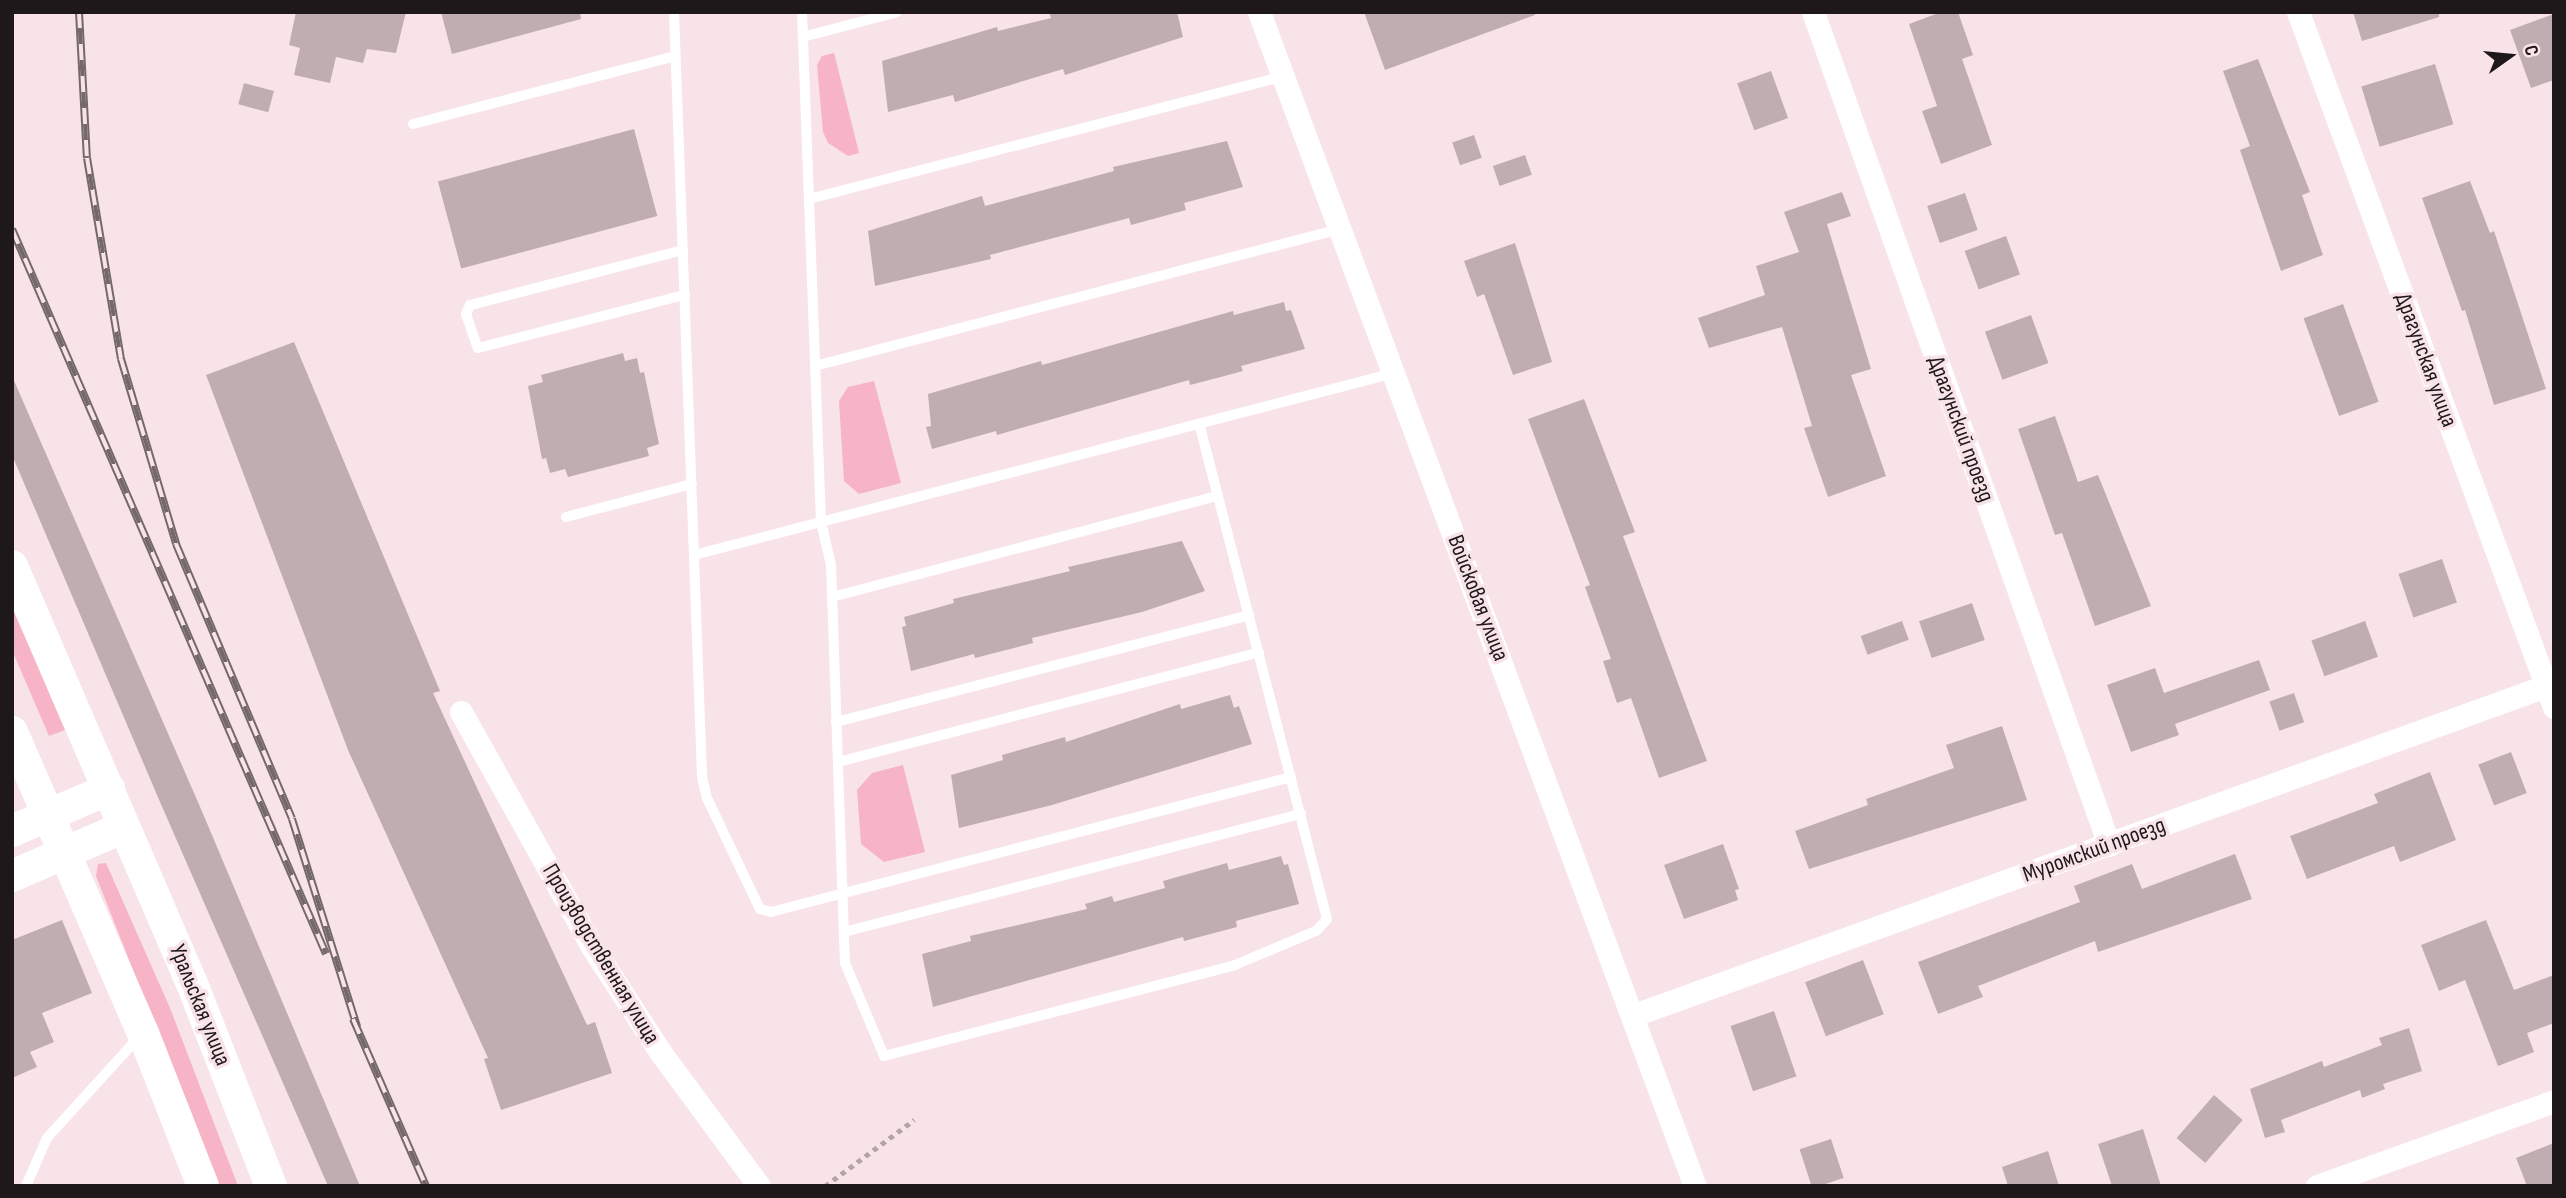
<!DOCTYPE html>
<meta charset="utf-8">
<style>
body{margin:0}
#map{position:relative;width:2566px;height:1198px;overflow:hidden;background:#f8e3e8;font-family:"Sofia Sans Condensed",sans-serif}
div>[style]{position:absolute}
.green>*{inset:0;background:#f7b4c6}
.building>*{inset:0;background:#c0adb2;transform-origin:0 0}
.path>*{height:4.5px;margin-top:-2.25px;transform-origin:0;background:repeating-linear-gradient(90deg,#b5a4a8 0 5px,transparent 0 10px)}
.service>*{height:10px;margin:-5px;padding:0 5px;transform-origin:5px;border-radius:5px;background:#fff}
.minor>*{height:23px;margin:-11.5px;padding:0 11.5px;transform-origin:11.5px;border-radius:11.5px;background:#fff}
.secondary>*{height:32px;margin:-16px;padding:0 16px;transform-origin:16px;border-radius:16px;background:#fff}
.rail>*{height:8px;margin-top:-4px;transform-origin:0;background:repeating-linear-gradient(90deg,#f8e3e8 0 16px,#75686b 0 32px);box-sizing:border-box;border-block:2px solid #75686b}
span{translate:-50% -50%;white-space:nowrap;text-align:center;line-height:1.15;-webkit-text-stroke:7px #f8e3e8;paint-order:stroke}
.street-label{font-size:23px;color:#1f181a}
.frame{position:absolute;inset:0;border:14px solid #1f181a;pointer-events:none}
.north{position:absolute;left:2475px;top:21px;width:70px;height:70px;-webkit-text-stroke:5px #f8e3e8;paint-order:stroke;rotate:75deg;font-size:19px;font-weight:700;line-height:28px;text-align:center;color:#1f181a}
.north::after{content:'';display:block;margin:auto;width:24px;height:32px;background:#1f181a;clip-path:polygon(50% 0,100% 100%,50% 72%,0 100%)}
</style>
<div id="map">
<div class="green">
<i style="clip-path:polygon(834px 53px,859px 153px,848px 156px,828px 143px,823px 132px,817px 65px,822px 56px)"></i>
<i style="clip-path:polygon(874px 381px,901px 483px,859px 494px,844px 481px,839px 401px,848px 387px)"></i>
<i style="clip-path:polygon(12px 607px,65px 730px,49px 736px,12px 650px)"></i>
<i style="clip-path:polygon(903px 765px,925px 852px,884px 862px,861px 844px,857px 790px,872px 773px)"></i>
<i style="clip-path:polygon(106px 863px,170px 1008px,238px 1186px,218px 1186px,96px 876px,98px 864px)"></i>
</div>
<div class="building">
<i style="clip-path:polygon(296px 12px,406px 12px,396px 53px,367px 49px,363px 63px,336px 57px,330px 83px,294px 75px,300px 48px,289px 45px)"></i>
<i style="clip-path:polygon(441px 12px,580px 12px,581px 19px,452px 54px)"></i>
<i style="clip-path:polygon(1049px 12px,1177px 12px,1183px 37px,1065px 75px,1063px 69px,955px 102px,953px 95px,888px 112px,882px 61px,997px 27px,998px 31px,1051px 18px)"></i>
<i style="clip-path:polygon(1364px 12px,1534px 12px,1535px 15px,1385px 70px)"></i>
<i style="clip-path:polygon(1941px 12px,1958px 12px,1973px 55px,1962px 59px,1992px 145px,1941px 164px,1922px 111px,1937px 106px,1909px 24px)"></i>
<i style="clip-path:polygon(2353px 12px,2439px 12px,2439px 17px,2362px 41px)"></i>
<i style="clip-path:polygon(2554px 14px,2554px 80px,2531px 88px,2510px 30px)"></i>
<i style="clip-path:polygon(2258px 59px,2310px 192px,2302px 195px,2323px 255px,2281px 271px,2240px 150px,2250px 146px,2223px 71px)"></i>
<i style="left:2435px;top:64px;width:63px;height:77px;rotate:73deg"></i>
<i style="left:1771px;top:71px;width:50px;height:36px;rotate:70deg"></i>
<i style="left:244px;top:83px;width:31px;height:22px;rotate:15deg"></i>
<i style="left:634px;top:129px;width:90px;height:203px;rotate:75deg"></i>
<i style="left:1474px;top:135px;width:24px;height:23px;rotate:71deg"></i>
<i style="clip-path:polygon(1227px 141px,1243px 187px,1184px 203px,1186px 210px,1131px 225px,1129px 218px,990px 255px,991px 259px,875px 286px,868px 231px,982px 196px,985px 206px,1114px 171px,1113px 167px)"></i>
<i style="left:1525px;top:155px;width:21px;height:34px;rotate:71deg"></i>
<i style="clip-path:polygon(2470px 181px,2490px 233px,2494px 231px,2546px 389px,2494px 405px,2465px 310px,2462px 311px,2422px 198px)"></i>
<i style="clip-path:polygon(1842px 192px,1851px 216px,1827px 224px,1871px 369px,1851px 375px,1886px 476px,1828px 497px,1804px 428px,1812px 426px,1782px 327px,1709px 348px,1698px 318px,1765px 295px,1756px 266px,1799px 252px,1784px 212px)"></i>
<i style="left:1965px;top:193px;width:39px;height:40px;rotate:71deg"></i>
<i style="left:2006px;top:236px;width:41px;height:44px;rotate:70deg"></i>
<i style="clip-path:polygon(1515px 243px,1552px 362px,1513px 375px,1484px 294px,1477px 297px,1464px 261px)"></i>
<i style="clip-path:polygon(1284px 302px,1286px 311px,1291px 310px,1305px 349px,1241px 366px,1243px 371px,1217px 378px,1190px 385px,1189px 380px,997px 435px,996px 431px,932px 449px,926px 427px,931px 426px,928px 394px,1041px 361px,1042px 365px,1233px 311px,1234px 315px)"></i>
<i style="left:2343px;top:304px;width:104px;height:42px;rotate:70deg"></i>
<i style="left:2031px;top:315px;width:51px;height:49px;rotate:70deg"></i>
<i style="clip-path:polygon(294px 342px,440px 691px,433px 693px,587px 1025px,595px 1022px,612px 1073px,501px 1110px,484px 1059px,488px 1058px,348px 750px,206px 375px)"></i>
<i style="clip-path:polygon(623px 353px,625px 361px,637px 358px,640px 373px,644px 372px,659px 444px,647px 448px,649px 456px,568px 477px,565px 469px,550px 473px,546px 458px,542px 459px,528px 386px,543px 382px,541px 375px)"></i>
<i style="clip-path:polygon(12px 376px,201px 809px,360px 1186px,328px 1186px,160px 802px,12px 455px)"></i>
<i style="clip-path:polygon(1584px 399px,1635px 532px,1623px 536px,1707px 761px,1659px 778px,1631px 698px,1617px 703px,1603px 661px,1611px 659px,1585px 587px,1590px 585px,1528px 419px)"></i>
<i style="clip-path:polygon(2055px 416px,2078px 482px,2098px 475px,2151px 606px,2095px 626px,2062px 533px,2055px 535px,2018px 429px)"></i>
<i style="clip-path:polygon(1182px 541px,1205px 591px,1142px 612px,1032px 638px,1033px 643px,975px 658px,974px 654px,911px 671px,902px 627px,906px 626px,904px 617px,954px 603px,953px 599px,1070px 571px,1068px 567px)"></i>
<i style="left:2442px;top:559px;width:46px;height:46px;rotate:71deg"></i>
<i style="left:1972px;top:603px;width:39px;height:56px;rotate:71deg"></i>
<i style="left:1902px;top:621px;width:20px;height:44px;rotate:70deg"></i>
<i style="left:2365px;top:621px;width:38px;height:57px;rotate:70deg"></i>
<i style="clip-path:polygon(2259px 660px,2270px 690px,2175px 724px,2179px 735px,2131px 752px,2107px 685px,2155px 668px,2164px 693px)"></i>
<i style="left:2294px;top:693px;width:31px;height:26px;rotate:71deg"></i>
<i style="clip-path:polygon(1230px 695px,1234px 708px,1239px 706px,1252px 744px,1052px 805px,959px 828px,951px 775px,1003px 760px,1002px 755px,1065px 737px,1066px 742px,1180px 704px,1181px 709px)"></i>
<i style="clip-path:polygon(2002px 726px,2027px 800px,1809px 869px,1795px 831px,1868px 805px,1866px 799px,1954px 768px,1946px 745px)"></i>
<i style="left:2511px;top:752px;width:44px;height:35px;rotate:69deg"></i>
<i style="clip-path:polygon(2430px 772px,2456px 840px,2400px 862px,2394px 846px,2307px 879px,2290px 836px,2378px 803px,2374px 794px)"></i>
<i style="clip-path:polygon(1723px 844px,1739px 889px,1735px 890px,1738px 900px,1684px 919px,1664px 865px)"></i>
<i style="clip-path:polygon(2235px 854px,2252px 899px,2098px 952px,2095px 941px,1978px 986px,1983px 997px,1938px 1014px,1918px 962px,2080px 902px,2074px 886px,2132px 864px,2142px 889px)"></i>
<i style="clip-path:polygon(1281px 856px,1284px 865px,1288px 864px,1299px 904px,1236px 921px,1237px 927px,1184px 941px,1183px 937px,933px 1007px,922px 954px,971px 941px,970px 936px,1087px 909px,1085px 904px,1112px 896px,1114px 902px,1165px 888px,1163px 881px,1227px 863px,1229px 870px)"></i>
<i style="clip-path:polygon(62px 920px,92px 993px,42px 1013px,54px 1042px,30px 1052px,37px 1067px,12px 1078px,12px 940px)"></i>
<i style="clip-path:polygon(2486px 920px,2514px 990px,2554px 975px,2554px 1023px,2527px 1033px,2534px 1052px,2498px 1066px,2465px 980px,2439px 991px,2421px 945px)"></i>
<i style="left:1863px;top:960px;width:58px;height:62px;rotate:69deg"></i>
<i style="left:1774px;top:1011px;width:69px;height:46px;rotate:71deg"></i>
<i style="clip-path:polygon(2409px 1028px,2422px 1071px,2383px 1084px,2385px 1089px,2362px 1098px,2360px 1090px,2281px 1120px,2285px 1132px,2265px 1138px,2250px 1089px,2322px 1061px,2324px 1067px,2382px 1045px,2379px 1038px)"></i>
<i style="left:2214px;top:1095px;width:38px;height:57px;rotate:41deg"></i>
<i style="clip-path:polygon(2143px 1129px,2161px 1186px,2112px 1186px,2098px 1144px)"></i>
<i style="left:1831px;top:1139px;width:41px;height:33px;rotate:72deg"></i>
<i style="clip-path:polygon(2554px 1143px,2554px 1186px,2527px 1186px,2516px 1158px)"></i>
<i style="clip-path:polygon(2048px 1151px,2059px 1186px,2008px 1186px,2002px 1167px)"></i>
</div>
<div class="path">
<i style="left:825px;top:1186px;width:111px;rotate:-36.6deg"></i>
</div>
<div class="service">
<i style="left:674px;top:12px;width:766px;rotate:87.9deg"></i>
<i style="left:702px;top:777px;width:22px;rotate:77deg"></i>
<i style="left:707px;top:798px;width:123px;rotate:64.5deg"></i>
<i style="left:760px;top:909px;width:11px;rotate:15deg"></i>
<i style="left:771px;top:912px;width:537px;rotate:-14.55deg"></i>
<i style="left:802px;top:12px;width:510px;rotate:87.87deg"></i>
<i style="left:821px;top:522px;width:44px;rotate:76.9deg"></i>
<i style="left:831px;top:565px;width:398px;rotate:88deg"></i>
<i style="left:845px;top:963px;width:101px;rotate:67.2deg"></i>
<i style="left:884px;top:1056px;width:363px;rotate:-14.5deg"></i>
<i style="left:1235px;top:965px;width:88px;rotate:-22.8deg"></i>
<i style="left:1316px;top:931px;width:16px;rotate:-47deg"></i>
<i style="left:1327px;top:919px;width:512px;rotate:-104.47deg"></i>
<i style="left:803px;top:37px;width:97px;rotate:-14.9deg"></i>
<i style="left:413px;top:124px;width:271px;rotate:-14.5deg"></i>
<i style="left:809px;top:199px;width:490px;rotate:-14.5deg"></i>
<i style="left:683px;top:250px;width:220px;rotate:165.5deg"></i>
<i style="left:470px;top:305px;width:10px;rotate:114deg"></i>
<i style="left:466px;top:314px;width:36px;rotate:71deg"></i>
<i style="left:478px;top:348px;width:214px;rotate:-14.4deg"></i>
<i style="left:815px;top:366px;width:543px;rotate:-14.63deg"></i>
<i style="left:566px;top:517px;width:130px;rotate:-14.7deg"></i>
<i style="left:694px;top:555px;width:723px;rotate:-14.57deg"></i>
<i style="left:832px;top:597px;width:399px;rotate:-14.7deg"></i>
<i style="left:836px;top:722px;width:427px;rotate:-14.5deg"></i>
<i style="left:838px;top:762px;width:435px;rotate:-14.6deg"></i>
<i style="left:844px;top:932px;width:472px;rotate:-14.5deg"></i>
<i style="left:26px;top:1186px;width:52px;rotate:-66.4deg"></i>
<i style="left:47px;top:1138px;width:137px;rotate:-47.7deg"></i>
</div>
<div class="minor">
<i style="left:1259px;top:12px;width:1252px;rotate:69.63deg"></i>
<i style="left:1813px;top:12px;width:884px;rotate:70.44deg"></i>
<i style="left:2298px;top:12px;width:741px;rotate:69.78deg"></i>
<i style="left:461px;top:712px;width:267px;rotate:60.8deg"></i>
<i style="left:591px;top:945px;width:129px;rotate:57.1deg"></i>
<i style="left:661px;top:1053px;width:165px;rotate:53.6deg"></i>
<i style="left:1634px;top:1015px;width:978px;rotate:-19.84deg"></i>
<i style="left:2317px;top:1186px;width:252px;rotate:-19.7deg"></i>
</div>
<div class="secondary">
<i style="left:12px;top:566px;width:452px;rotate:66.7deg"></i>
<i style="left:191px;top:981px;width:220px;rotate:68.7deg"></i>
<i style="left:12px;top:732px;width:328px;rotate:66.5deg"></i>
<i style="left:143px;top:1033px;width:164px;rotate:68.6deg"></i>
<i style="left:12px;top:831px;width:106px;rotate:-23.4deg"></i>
<i style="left:12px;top:876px;width:122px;rotate:-23.6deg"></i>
</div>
<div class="rail">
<i style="left:79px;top:12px;width:146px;rotate:86.9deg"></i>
<i style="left:87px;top:158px;width:204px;rotate:80.4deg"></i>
<i style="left:121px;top:359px;width:193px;rotate:73.4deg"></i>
<i style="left:176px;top:544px;width:298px;rotate:67.1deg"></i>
<i style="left:292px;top:819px;width:218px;rotate:72.6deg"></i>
<i style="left:12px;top:229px;width:790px;rotate:66.58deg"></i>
<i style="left:353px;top:1019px;width:182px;rotate:66.4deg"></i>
</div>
<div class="street-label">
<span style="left:2426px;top:360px;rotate:70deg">Драгунская улица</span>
<span style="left:1961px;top:429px;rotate:70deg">Драгунский проезд</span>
<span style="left:1478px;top:598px;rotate:69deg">Войсковая улица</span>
<span style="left:2094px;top:850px;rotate:-20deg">Муромский проезд</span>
<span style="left:601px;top:954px;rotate:59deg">Производственная улица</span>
<span style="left:200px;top:1005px;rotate:68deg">Уральская улица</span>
</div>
<div class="frame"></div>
<div class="north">С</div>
</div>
